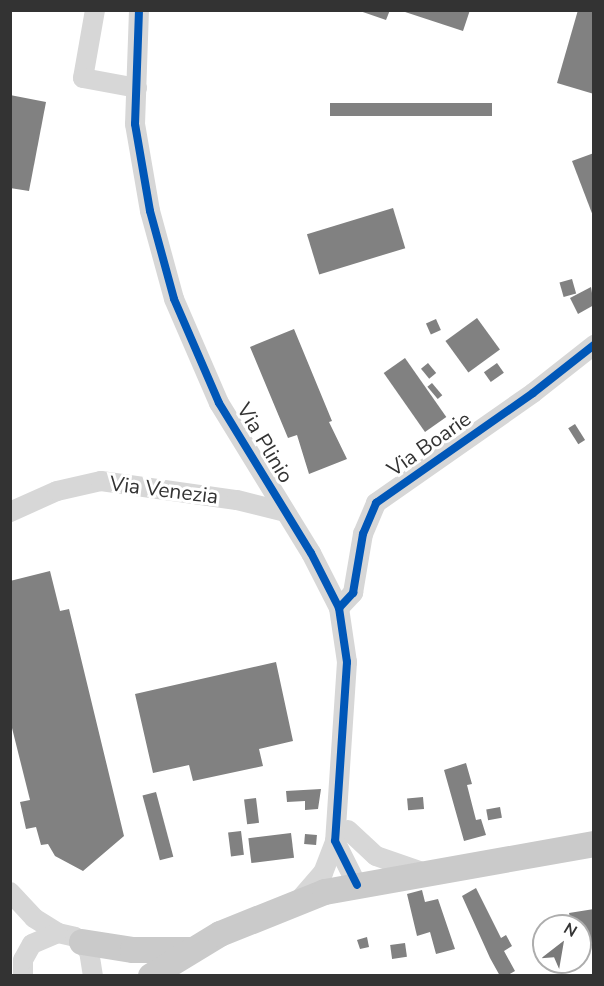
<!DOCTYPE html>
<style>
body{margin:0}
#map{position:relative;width:604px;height:986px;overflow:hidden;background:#fff;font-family:"Nunito Sans",sans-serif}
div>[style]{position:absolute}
.building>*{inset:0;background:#818181;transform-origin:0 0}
.minor>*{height:20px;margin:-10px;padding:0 10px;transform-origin:10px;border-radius:10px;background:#d7d7d7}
.major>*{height:26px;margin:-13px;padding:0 13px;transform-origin:13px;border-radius:13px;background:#cacaca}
.cycleway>*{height:8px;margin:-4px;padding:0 4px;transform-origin:4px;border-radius:4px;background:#0057b8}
span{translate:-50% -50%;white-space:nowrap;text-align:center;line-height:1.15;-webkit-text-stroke:6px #fff;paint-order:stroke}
.street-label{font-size:21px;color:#333}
.frame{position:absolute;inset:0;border:12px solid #333;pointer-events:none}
.north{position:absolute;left:532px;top:914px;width:60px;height:60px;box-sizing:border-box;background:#fff;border:2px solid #adadad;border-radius:50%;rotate:31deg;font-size:16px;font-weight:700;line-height:24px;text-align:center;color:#333}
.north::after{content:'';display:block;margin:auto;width:21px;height:27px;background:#7a7a7a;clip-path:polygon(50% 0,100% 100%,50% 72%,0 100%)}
</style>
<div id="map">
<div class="building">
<i style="clip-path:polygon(357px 10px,390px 10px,386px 20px)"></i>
<i style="clip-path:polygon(399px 10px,470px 10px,463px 31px)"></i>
<i style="clip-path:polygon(578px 10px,594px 10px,594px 94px,557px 83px)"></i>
<i style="clip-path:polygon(10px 95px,46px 102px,29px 191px,10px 188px)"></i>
<i style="left:492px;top:103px;width:13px;height:162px;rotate:90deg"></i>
<i style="clip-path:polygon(594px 153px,594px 216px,593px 216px,572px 161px)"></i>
<i style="left:393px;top:208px;width:42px;height:90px;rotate:73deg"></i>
<i style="left:572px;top:279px;width:15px;height:13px;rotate:74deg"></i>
<i style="clip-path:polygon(591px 287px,594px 305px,578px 314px,570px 298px)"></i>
<i style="left:477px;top:318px;width:39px;height:39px;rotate:54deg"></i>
<i style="left:436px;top:319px;width:12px;height:11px;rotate:66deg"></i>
<i style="clip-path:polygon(294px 329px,332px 421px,329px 422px,347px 459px,309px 474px,297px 435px,288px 438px,250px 347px)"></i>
<i style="left:405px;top:358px;width:72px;height:26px;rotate:55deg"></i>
<i style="left:428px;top:363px;width:13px;height:9px;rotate:51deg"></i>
<i style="left:497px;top:363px;width:12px;height:16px;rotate:55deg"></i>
<i style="left:432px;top:383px;width:16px;height:6px;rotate:50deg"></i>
<i style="left:575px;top:424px;width:19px;height:8px;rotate:58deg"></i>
<i style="clip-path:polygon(50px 571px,60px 611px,69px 609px,124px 836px,83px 871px,55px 856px,48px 844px,41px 845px,36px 827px,26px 829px,20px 802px,30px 800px,10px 720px,10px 581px)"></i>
<i style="clip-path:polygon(276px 662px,293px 741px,259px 749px,263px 766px,193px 781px,189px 765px,153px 773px,135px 694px)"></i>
<i style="clip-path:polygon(466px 763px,472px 784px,467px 785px,476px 820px,481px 819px,486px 835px,464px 841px,444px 770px)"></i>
<i style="clip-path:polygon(321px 789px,318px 809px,305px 810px,305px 801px,287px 802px,286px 791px)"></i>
<i style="left:156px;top:792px;width:67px;height:14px;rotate:75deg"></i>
<i style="left:423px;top:797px;width:12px;height:16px;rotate:85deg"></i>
<i style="left:256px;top:798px;width:25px;height:12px;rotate:83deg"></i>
<i style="left:500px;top:807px;width:11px;height:14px;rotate:80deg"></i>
<i style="left:241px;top:831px;width:24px;height:13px;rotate:83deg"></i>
<i style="left:291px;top:833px;width:25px;height:43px;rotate:83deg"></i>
<i style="left:305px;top:834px;width:12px;height:10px;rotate:5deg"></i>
<i style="clip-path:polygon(476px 888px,501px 938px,506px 935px,512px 946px,504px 951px,515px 971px,506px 976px,500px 976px,490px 958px,462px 896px)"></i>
<i style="clip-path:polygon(422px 890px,425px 902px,438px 899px,455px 949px,436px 954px,430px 932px,417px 936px,407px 894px)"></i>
<i style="clip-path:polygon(594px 909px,594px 945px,580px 947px,580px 926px,572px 926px,569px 913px)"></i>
<i style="clip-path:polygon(367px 937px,369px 947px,360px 949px,357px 940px)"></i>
<i style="left:405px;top:943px;width:14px;height:15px;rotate:82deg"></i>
</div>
<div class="minor">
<i style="left:95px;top:10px;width:69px;rotate:100deg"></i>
<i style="left:83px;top:78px;width:55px;rotate:10.5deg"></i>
<i style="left:139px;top:10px;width:114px;rotate:92deg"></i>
<i style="left:135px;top:124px;width:88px;rotate:80.2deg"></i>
<i style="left:150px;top:211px;width:91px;rotate:74.7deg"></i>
<i style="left:174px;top:299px;width:113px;rotate:66.6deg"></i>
<i style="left:219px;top:403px;width:176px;rotate:58.5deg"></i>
<i style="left:311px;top:553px;width:62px;rotate:63deg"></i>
<i style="left:339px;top:608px;width:55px;rotate:81.6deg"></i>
<i style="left:347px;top:662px;width:179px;rotate:93.8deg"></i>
<i style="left:335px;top:841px;width:49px;rotate:63.4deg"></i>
<i style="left:10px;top:512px;width:51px;rotate:-24.1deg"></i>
<i style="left:57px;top:491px;width:45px;rotate:-12.8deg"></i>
<i style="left:101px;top:481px;width:137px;rotate:8deg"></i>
<i style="left:237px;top:500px;width:49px;rotate:14deg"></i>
<i style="left:339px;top:608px;width:21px;rotate:-47deg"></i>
<i style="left:353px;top:593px;width:60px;rotate:-80.4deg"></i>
<i style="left:363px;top:534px;width:34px;rotate:-67deg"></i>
<i style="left:376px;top:503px;width:192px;rotate:-35deg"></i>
<i style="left:533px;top:393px;width:78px;rotate:-38.2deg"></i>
<i style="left:348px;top:830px;width:38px;rotate:43deg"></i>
<i style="left:376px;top:856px;width:52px;rotate:19.1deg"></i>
<i style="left:10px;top:892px;width:35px;rotate:47deg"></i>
<i style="left:34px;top:918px;width:28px;rotate:32deg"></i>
<i style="left:300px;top:899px;width:35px;rotate:-49deg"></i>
<i style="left:323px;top:873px;width:34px;rotate:-69deg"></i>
<i style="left:23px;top:976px;width:16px;rotate:-90deg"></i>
<i style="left:23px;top:960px;width:18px;rotate:-61deg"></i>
<i style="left:32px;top:944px;width:28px;rotate:-23deg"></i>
<i style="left:58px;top:933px;width:17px;rotate:13deg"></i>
<i style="left:75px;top:937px;width:20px;rotate:45deg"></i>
<i style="left:89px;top:951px;width:25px;rotate:81deg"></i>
</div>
<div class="major">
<i style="left:82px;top:942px;width:52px;rotate:8.9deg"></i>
<i style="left:133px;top:950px;width:57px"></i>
<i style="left:151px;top:976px;width:81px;rotate:-31.3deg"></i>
<i style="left:220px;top:934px;width:113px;rotate:-21.8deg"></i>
<i style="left:325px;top:892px;width:273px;rotate:-10.1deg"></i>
</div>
<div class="cycleway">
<i style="left:139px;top:10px;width:114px;rotate:92deg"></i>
<i style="left:135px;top:124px;width:88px;rotate:80.2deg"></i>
<i style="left:150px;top:211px;width:91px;rotate:74.7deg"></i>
<i style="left:174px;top:299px;width:113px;rotate:66.6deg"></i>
<i style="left:219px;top:403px;width:176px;rotate:58.5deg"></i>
<i style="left:311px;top:553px;width:62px;rotate:63deg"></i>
<i style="left:339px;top:608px;width:55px;rotate:81.6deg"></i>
<i style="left:347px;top:662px;width:179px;rotate:93.8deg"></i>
<i style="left:335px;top:841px;width:49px;rotate:63.4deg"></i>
<i style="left:339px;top:608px;width:21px;rotate:-47deg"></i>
<i style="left:353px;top:593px;width:60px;rotate:-80.4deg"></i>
<i style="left:363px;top:534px;width:34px;rotate:-67deg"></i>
<i style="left:376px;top:503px;width:192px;rotate:-35deg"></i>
<i style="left:533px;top:393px;width:78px;rotate:-38.2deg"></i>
</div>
<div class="street-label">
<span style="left:265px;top:443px;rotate:59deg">Via Plinio</span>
<span style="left:429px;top:444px;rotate:-35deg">Via Boarie</span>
<span style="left:164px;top:490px;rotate:7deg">Via Venezia</span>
</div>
<div class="frame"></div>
<div class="north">N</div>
</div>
